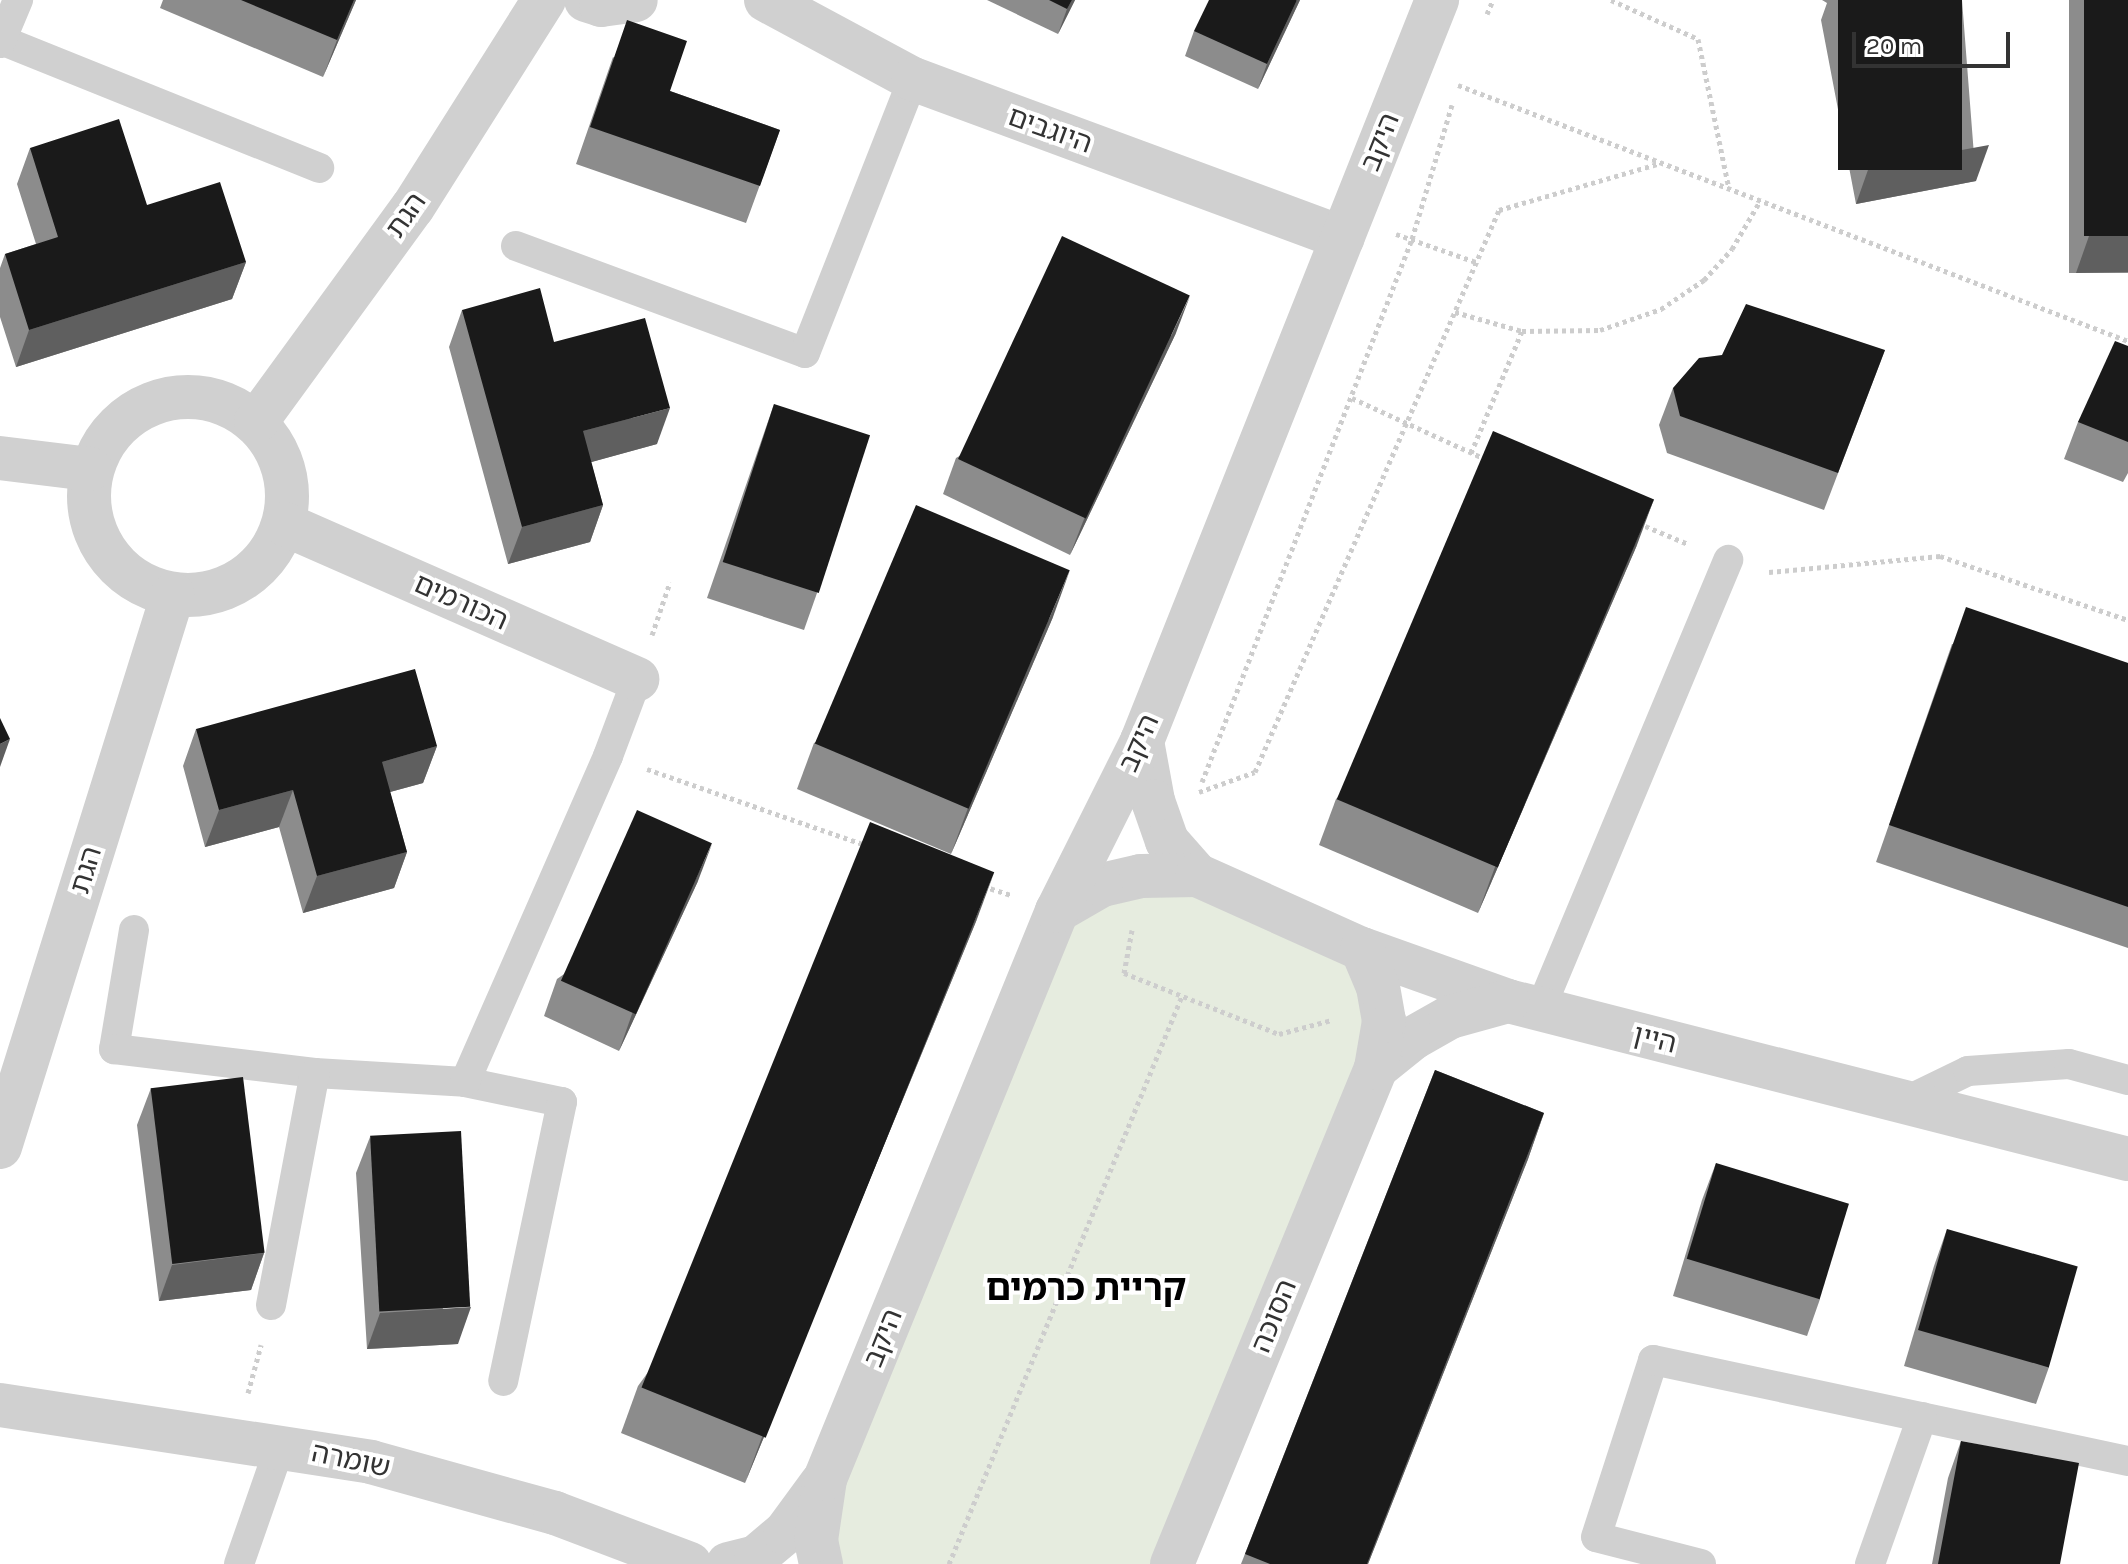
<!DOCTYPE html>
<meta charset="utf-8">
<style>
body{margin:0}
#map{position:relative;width:2128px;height:1564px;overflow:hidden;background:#fff;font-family:Karla,"Noto Sans Hebrew",sans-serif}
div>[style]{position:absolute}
.green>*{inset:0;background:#e6ecdf}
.path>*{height:5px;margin-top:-2.5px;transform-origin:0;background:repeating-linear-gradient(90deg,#cdcdcd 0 4px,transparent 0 8px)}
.service>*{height:30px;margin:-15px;padding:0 15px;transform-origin:15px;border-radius:15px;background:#d0d0d0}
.minor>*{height:44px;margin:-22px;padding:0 22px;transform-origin:22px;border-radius:22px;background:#d0d0d0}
.minor>.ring{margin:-22px;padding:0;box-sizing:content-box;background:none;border:44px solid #d0d0d0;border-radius:50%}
.wall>*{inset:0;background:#8c8c8c;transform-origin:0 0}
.shaded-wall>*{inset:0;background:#5f5f5f}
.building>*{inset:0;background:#1a1a1a;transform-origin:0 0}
span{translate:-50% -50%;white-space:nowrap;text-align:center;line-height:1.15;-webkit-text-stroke:8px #fff;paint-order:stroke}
.street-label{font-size:28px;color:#333}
.district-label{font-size:36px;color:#000;font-weight:700}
.scale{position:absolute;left:1852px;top:32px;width:158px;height:36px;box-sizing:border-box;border:4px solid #333;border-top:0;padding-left:10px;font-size:24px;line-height:28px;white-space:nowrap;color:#333;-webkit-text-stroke:6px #fff;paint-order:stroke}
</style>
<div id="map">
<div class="green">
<i style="clip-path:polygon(1141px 876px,1362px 949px,1384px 1021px,1172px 1564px,821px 1564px,825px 1479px,1057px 911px)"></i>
</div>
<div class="path">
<i style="left:1611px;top:0;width:95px;rotate:24.1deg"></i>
<i style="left:1698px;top:39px;width:153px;rotate:78.3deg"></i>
<i style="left:1487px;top:14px;width:15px;rotate:-67deg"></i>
<i style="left:1458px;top:85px;width:717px;rotate:20.91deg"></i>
<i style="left:1396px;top:234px;width:85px;rotate:19.3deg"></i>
<i style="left:1455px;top:312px;width:70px;rotate:15.8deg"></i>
<i style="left:1522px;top:331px;width:78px;rotate:-0.7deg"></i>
<i style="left:1600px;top:330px;width:65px;rotate:-19deg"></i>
<i style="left:1661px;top:309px;width:52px;rotate:-34deg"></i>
<i style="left:1704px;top:280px;width:42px;rotate:-47.9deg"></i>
<i style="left:1732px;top:249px;width:56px;rotate:-59.7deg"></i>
<i style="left:1352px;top:398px;width:146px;rotate:24.6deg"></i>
<i style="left:1471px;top:453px;width:132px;rotate:-67.3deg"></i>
<i style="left:1638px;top:523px;width:54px;rotate:22.8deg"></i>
<i style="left:1769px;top:572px;width:172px;rotate:-5.3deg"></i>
<i style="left:1940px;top:556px;width:199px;rotate:18.8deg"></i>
<i style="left:652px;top:635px;width:56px;rotate:-71.2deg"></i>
<i style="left:647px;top:769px;width:234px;rotate:19.2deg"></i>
<i style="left:1202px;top:782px;width:582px;rotate:-68.86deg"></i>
<i style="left:1412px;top:239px;width:140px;rotate:-73.4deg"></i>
<i style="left:1199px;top:792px;width:59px;rotate:-19.7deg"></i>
<i style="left:1255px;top:772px;width:613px;rotate:-66.53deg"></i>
<i style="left:1499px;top:210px;width:169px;rotate:-16.2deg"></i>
<i style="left:983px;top:886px;width:29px;rotate:18deg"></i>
<i style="left:1132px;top:930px;width:44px;rotate:100.5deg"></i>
<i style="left:1124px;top:973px;width:167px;rotate:21.5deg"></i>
<i style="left:1279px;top:1034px;width:55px;rotate:-14.8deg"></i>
<i style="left:248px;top:1393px;width:50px;rotate:-74.8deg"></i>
<i style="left:949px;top:1564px;width:614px;rotate:-67.7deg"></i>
</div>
<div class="service">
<i style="left:1px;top:40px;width:343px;rotate:21.9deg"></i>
<i style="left:0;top:43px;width:47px;rotate:-67.3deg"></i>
<i style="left:516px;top:246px;width:308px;rotate:20.3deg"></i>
<i style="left:805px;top:353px;width:295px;rotate:-68.5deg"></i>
<i style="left:134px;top:930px;width:121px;rotate:99.5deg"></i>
<i style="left:114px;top:1049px;width:202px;rotate:6.8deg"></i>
<i style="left:315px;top:1073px;width:150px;rotate:3.4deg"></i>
<i style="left:465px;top:1082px;width:99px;rotate:11.7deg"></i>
<i style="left:562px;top:1102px;width:285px;rotate:101.9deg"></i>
<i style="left:1540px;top:1010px;width:488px;rotate:-67.3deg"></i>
<i style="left:465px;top:1082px;width:356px;rotate:-66.3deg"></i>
<i style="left:608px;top:756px;width:82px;rotate:-69.4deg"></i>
<i style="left:1904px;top:1102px;width:71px;rotate:-25.8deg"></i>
<i style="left:1968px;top:1071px;width:101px;rotate:-4deg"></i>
<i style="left:2069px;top:1064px;width:61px;rotate:15.2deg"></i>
<i style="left:271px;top:1305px;width:236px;rotate:-79.3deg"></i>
<i style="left:239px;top:1564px;width:125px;rotate:-70.8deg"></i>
<i style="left:1701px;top:1564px;width:108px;rotate:-165.6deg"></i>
<i style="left:1596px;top:1537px;width:186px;rotate:-72.1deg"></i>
<i style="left:1653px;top:1360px;width:486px;rotate:12deg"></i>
<i style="left:1870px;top:1564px;width:156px;rotate:-70.5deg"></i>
</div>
<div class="minor">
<i style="left:586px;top:0;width:16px;rotate:18deg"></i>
<i style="left:601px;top:5px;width:35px;rotate:-8deg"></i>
<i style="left:766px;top:0;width:167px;rotate:28.3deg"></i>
<i style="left:913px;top:79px;width:458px;rotate:20.3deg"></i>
<i class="ring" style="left:89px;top:397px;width:154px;height:154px"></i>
<i style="left:256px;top:422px;width:266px;rotate:-53.9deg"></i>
<i style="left:413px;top:207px;width:245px;rotate:-57.7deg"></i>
<i style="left:0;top:458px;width:91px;rotate:7deg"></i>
<i style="left:284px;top:524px;width:386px;rotate:23.7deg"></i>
<i style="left:1142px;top:741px;width:61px;rotate:79.6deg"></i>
<i style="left:1153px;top:801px;width:42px;rotate:70.7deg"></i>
<i style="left:1167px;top:841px;width:45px;rotate:48.6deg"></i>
<i style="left:1057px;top:911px;width:52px;rotate:-30deg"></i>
<i style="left:1102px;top:885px;width:40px;rotate:-13deg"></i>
<i style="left:1141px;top:876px;width:56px;rotate:-1deg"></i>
<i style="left:1197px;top:875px;width:181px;rotate:24.2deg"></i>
<i style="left:1362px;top:949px;width:155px;rotate:19.6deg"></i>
<i style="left:1508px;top:1001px;width:640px;rotate:14.3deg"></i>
<i style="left:1376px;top:1068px;width:48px;rotate:-39deg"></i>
<i style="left:1413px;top:1038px;width:43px;rotate:-29.6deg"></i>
<i style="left:1450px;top:1017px;width:60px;rotate:-15.4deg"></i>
<i style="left:0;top:1147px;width:579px;rotate:-72.63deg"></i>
<i style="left:0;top:1405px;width:375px;rotate:8.7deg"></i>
<i style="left:371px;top:1462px;width:191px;rotate:15.5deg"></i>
<i style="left:555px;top:1513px;width:144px;rotate:20.7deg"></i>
<i style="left:728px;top:1564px;width:29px;rotate:-14deg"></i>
<i style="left:756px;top:1557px;width:38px;rotate:-40deg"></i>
<i style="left:785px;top:1533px;width:61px;rotate:-53.7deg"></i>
<i style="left:821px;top:1564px;width:25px;rotate:-102deg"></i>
<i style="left:816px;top:1540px;width:62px;rotate:-81.6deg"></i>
<i style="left:825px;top:1479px;width:614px;rotate:-67.78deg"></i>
<i style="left:1057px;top:911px;width:190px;rotate:-63.4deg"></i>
<i style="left:1142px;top:741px;width:798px;rotate:-68.29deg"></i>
<i style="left:1172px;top:1564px;width:536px;rotate:-67.64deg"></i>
<i style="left:1376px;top:1068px;width:48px;rotate:-80.3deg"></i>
<i style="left:1384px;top:1021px;width:35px;rotate:-100deg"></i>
<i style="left:1378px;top:987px;width:41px;rotate:-112.8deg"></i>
</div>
<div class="wall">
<i style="clip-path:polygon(163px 0,356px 0,323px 77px,160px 8px)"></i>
<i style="clip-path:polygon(987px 0,1075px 0,1058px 34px)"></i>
<i style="clip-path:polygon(1300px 0,1258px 89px,1185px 56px,1194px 31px)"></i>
<i style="clip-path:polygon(1822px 0,1962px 0,1976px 181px,1856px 204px,1821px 20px,1827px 3px)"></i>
<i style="left:2069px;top:0;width:59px;height:273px"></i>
<i style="clip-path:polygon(613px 57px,670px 91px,780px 130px,746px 223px,576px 164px)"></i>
<i style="clip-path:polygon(30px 148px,147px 205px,246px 262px,232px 299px,16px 367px,0 317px,0 268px,5px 254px,36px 244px,17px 184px)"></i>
<i style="clip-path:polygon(462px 310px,554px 342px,657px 444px,591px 462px,603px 505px,590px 542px,508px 564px,449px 347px)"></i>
<i style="clip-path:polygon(1176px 333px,1070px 555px,943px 494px,956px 458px)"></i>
<i style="clip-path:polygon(2128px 346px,2128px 473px,2123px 482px,2064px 459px,2078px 422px)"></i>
<i style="clip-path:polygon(1885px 350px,1824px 510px,1667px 453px,1659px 425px,1673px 388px)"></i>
<i style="clip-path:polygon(774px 404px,817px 593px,804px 630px,707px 598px)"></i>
<i style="clip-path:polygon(1637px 545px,1478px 913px,1319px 845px,1336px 799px)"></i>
<i style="clip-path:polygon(1053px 617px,951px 854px,797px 789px,814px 743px)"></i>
<i style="clip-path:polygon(1952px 644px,2128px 663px,2128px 948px,1876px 862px)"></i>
<i style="clip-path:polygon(196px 729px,437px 746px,423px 783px,390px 792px,407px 852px,394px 888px,303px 913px,279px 827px,205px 847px,183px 766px)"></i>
<i style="clip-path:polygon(698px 881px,619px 1051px,544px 1016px,557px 979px)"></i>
<i style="clip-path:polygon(977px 919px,745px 1483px,621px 1433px,638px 1386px)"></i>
<i style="clip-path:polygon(1435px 1070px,1544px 1113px,1528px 1159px,1368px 1564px,1241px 1564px)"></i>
<i style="clip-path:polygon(151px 1088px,264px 1253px,251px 1290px,159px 1301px,137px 1125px)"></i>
<i style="clip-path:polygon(370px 1137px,458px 1344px,367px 1349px,356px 1173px)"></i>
<i style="clip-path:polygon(1716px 1163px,1820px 1299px,1807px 1336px,1673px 1296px,1702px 1200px)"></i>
<i style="clip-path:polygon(1947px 1229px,2049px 1367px,2036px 1404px,1904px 1366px,1934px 1266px)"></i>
<i style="clip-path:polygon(1961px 1441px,2060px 1564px,1932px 1564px,1948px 1478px)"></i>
</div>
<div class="shaded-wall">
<i style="clip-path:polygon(354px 0,356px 0,323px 77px,337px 40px)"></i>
<i style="clip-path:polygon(1072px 0,1075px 0,1058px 34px,1067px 9px)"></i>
<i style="clip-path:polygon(1297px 0,1300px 0,1258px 89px,1267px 64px)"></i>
<i style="clip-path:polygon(1989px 145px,1976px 181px,1856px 204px,1869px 167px)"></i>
<i style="clip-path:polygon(2128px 235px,2128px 272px,2076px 273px,2089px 236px)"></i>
<i style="clip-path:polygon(246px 262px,232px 299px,16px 367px,29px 330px)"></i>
<i style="clip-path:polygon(1190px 296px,1176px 333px,1070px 555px,1084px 519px)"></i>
<i style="clip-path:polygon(670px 408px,657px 444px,570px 468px,583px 431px)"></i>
<i style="clip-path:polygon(1654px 499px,1637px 545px,1478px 913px,1495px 867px)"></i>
<i style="clip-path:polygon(603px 505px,590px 542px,508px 564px,522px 527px)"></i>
<i style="clip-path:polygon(1070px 570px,1053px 617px,951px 854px,968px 808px)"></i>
<i style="clip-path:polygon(10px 739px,0 767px,0 744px)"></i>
<i style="clip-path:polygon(437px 746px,423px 783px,368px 798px,382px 762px)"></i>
<i style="clip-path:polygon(293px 790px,279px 827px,205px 847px,219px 810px)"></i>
<i style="clip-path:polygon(712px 844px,698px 881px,619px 1051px,632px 1014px)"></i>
<i style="clip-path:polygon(407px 852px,394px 888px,303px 913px,317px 876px)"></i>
<i style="clip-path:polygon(994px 873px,977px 919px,745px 1483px,762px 1437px)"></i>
<i style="clip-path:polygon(1544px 1113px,1528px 1159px,1368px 1564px,1367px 1564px)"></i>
<i style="clip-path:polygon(264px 1253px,251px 1290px,159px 1301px,172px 1265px)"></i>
<i style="clip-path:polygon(471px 1307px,458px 1344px,367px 1349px,380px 1313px)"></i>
</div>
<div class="building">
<i style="clip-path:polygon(241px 0,354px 0,337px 40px)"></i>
<i style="clip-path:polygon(1049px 0,1072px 0,1067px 9px)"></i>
<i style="clip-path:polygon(1209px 0,1297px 0,1267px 64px,1194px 31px)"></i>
<i style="left:1838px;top:0;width:124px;height:170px"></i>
<i style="left:2084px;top:0;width:44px;height:236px"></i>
<i style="clip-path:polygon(627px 20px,687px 41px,670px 91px,780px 130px,760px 186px,590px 127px)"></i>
<i style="clip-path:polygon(119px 119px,147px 205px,220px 182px,246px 262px,29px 330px,5px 254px,58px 237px,30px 148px)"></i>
<i style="left:1062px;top:236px;width:141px;height:246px;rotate:25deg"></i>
<i style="clip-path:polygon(540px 288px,554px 342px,645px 318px,670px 408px,583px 431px,603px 505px,522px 527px,462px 310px)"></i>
<i style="clip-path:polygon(1746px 304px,1885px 350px,1838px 473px,1680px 416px,1673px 388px,1699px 358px,1722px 355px)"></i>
<i style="clip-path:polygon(2115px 341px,2128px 346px,2128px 442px,2078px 422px)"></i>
<i style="left:774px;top:404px;width:101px;height:166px;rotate:18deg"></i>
<i style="left:1493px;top:431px;width:175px;height:400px;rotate:23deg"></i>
<i style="left:916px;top:505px;width:167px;height:259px;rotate:23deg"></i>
<i style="clip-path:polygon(1966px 607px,2128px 663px,2128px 907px,1889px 825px)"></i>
<i style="clip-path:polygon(415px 669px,437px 746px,382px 762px,407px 852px,317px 876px,293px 790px,219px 810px,196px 729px)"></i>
<i style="clip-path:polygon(0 718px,10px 739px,0 744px)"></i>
<i style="left:637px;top:810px;width:82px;height:187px;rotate:24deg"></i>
<i style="left:870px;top:822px;width:134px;height:610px;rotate:22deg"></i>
<i style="clip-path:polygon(1435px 1070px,1544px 1113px,1367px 1564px,1270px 1564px,1245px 1554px)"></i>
<i style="left:243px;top:1077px;width:177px;height:93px;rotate:83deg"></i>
<i style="left:461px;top:1131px;width:176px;height:91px;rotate:87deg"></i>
<i style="left:1716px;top:1163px;width:139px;height:100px;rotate:17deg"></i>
<i style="left:1947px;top:1229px;width:136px;height:105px;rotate:16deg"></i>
<i style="clip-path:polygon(1961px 1441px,2079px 1463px,2060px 1564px,1938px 1564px)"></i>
</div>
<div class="street-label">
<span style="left:1050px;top:130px;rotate:20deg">היוגבים</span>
<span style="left:1380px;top:142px;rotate:-68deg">היקב</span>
<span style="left:406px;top:215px;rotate:-55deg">הגת</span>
<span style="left:461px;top:602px;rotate:24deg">הכורמים</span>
<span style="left:1139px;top:743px;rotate:-66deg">היקב</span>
<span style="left:86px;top:870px;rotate:-73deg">הגת</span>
<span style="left:1655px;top:1039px;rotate:14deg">היין</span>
<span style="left:1274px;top:1316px;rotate:-68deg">הסוכה</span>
<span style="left:883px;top:1338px;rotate:-68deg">היקב</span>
<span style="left:351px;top:1460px;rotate:12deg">שומרה</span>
</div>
<div class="district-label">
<span style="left:1086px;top:1289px">קריית כרמים</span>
</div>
<div class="scale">20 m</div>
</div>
